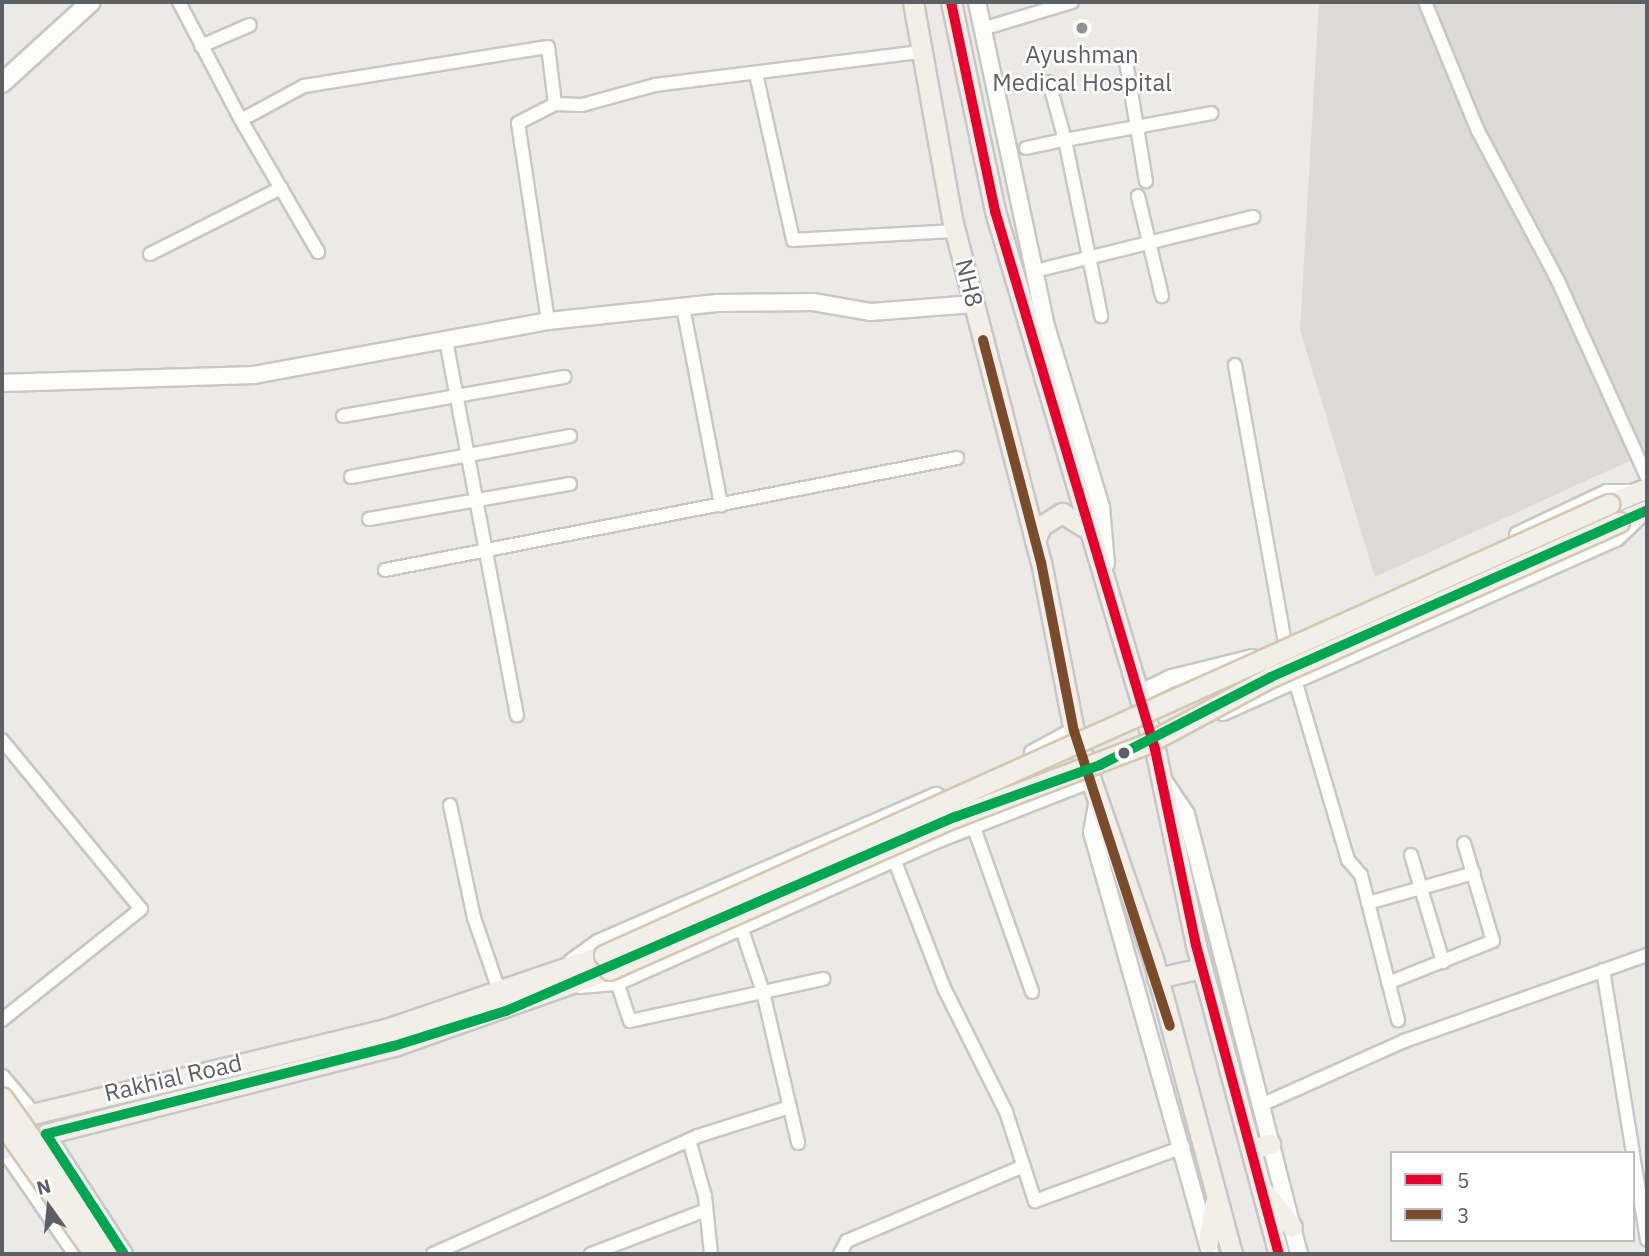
<!DOCTYPE html>
<style>
body{margin:0}
#map{position:relative;width:1649px;height:1256px;overflow:hidden;background:#eceae6;font-family:"IBM Plex Sans",sans-serif}
div>[style]{position:absolute}
.industrial>*{inset:0;background:#dddbd7}
.roads{filter:drop-shadow(2px 0 #c7c7c7) drop-shadow(-2px 0 #c7c7c7) drop-shadow(0 2px #c7c7c7) drop-shadow(0 -2px #c7c7c7)}
.minor>*{height:12px;margin:-6px;padding:0 6px;transform-origin:6px;border-radius:6px;background:#fcfcfb}
.tertiary>*{height:16px;margin:-8px;padding:0 8px;transform-origin:8px;border-radius:8px;background:#fcfcfb}
.secondary>*{height:18px;margin:-9px;padding:0 9px;transform-origin:9px;border-radius:9px;background:#fcfcfb}
.primary>*{height:19px;margin:-9.5px;padding:0 9.5px;transform-origin:9.5px;border-radius:9.5px;background:#f2efe8}
.bridges{filter:drop-shadow(2px 0 #d2c8b5) drop-shadow(-2px 0 #d2c8b5) drop-shadow(0 2px #d2c8b5) drop-shadow(0 -2px #d2c8b5)}
.primary-bridge>*{height:19px;margin:-9.5px;padding:0 9.5px;transform-origin:9.5px;border-radius:9.5px;background:#f2efe8}
.bus-1>*{height:10px;margin:-5px;padding:0 5px;transform-origin:5px;border-radius:5px;background:#e4002b}
.bus-2>*{height:10px;margin:-5px;padding:0 5px;transform-origin:5px;border-radius:5px;background:#7a4b2a}
.bus-3>*{height:10px;margin:-5px;padding:0 5px;transform-origin:5px;border-radius:5px;background:#00a651}
.dots>*{width:19px;height:19px;translate:-50% -50%;box-sizing:border-box;border:4px solid #fff;border-radius:50%}
span{translate:-50% -50%;white-space:nowrap;text-align:center;line-height:1.15;-webkit-text-stroke:5px #fff;paint-order:stroke}
.poi-label{font-size:24px;color:#5c6064}
.street-label{font-size:24px;color:#5c6064}
.frame{position:absolute;inset:0;border:4px solid #5c6064;pointer-events:none}
.legend{position:absolute;left:1390px;top:1151px;width:245px;height:91px;box-sizing:border-box;background:#fff;border:2px solid #bebfc1;margin:0;padding:9px 12px;list-style:none;font-size:21px;color:#5c6064}
.legend li{display:flex;align-items:center;gap:14px;height:35px}
.legend b{width:35px;border:2px solid #bebfc1}
.north{position:absolute;left:14px;top:1172px;width:70px;height:70px;-webkit-text-stroke:5px #fff;paint-order:stroke;rotate:345deg;font-size:19px;font-weight:700;line-height:28px;text-align:center;color:#5c6064}
.north::after{content:'';display:block;margin:auto;width:24px;height:32px;background:#5c6064;clip-path:polygon(50% 0,100% 100%,50% 72%,0 100%)}
</style>
<div id="map">
<div class="industrial">
<i style="clip-path:polygon(1319px 2px,1647px 2px,1647px 453px,1375px 577px,1300px 330px)"></i>
</div>
<div class="roads">
<div class="minor">
<i style="left:179px;top:2px;width:133px;rotate:62.3deg"></i>
<i style="left:241px;top:120px;width:72px;rotate:-28.4deg"></i>
<i style="left:304px;top:86px;width:247px;rotate:-9.1deg"></i>
<i style="left:548px;top:47px;width:57px;rotate:83deg"></i>
<i style="left:555px;top:104px;width:27px;rotate:2deg"></i>
<i style="left:582px;top:105px;width:76px;rotate:-15.3deg"></i>
<i style="left:655px;top:85px;width:268px;rotate:-7.1deg"></i>
<i style="left:1425px;top:2px;width:137px;rotate:67.7deg"></i>
<i style="left:1477px;top:129px;width:172px;rotate:61.9deg"></i>
<i style="left:1558px;top:281px;width:215px;rotate:65.6deg"></i>
<i style="left:982px;top:29px;width:94px;rotate:-16.7deg"></i>
<i style="left:201px;top:46px;width:53px;rotate:-23.2deg"></i>
<i style="left:1126px;top:62px;width:121px;rotate:80.5deg"></i>
<i style="left:756px;top:74px;width:170px;rotate:77.4deg"></i>
<i style="left:793px;top:240px;width:162px;rotate:-3.2deg"></i>
<i style="left:1049px;top:82px;width:60px;rotate:74.6deg"></i>
<i style="left:1065px;top:140px;width:149px;rotate:-10.4deg"></i>
<i style="left:241px;top:120px;width:153px;rotate:59.7deg"></i>
<i style="left:1026px;top:148px;width:40px;rotate:-12deg"></i>
<i style="left:1065px;top:140px;width:180px;rotate:78.4deg"></i>
<i style="left:1138px;top:196px;width:103px;rotate:76.5deg"></i>
<i style="left:150px;top:254px;width:147px;rotate:-26.7deg"></i>
<i style="left:1035px;top:271px;width:225px;rotate:-13.9deg"></i>
<i style="left:683px;top:307px;width:202px;rotate:79.1deg"></i>
<i style="left:548px;top:321px;width:200px;rotate:-98.6deg"></i>
<i style="left:518px;top:123px;width:42px;rotate:-27.2deg"></i>
<i style="left:446px;top:340px;width:382px;rotate:79.3deg"></i>
<i style="left:1235px;top:365px;width:282px;rotate:79.8deg"></i>
<i style="left:343px;top:416px;width:225px;rotate:-10deg"></i>
<i style="left:351px;top:477px;width:223px;rotate:-10.6deg"></i>
<i style="left:369px;top:519px;width:204px;rotate:-9.9deg"></i>
<i style="left:385px;top:570px;width:583px;rotate:-11.08deg"></i>
<i style="left:1295px;top:680px;width:188px;rotate:73.6deg"></i>
<i style="left:1348px;top:860px;width:20px;rotate:49deg"></i>
<i style="left:1361px;top:875px;width:150px;rotate:75.7deg"></i>
<i style="left:2px;top:740px;width:219px;rotate:50.6deg"></i>
<i style="left:141px;top:909px;width:178px;rotate:141.4deg"></i>
<i style="left:450px;top:805px;width:116px;rotate:78deg"></i>
<i style="left:474px;top:918px;width:79px;rotate:70.9deg"></i>
<i style="left:973px;top:825px;width:177px;rotate:70.5deg"></i>
<i style="left:1411px;top:855px;width:112px;rotate:73.3deg"></i>
<i style="left:894px;top:859px;width:138px;rotate:68.8deg"></i>
<i style="left:944px;top:988px;width:139px;rotate:63.4deg"></i>
<i style="left:1006px;top:1112px;width:94px;rotate:72deg"></i>
<i style="left:1035px;top:1201px;width:158px;rotate:-20deg"></i>
<i style="left:1368px;top:903px;width:110px;rotate:-15.8deg"></i>
<i style="left:741px;top:927px;width:69px;rotate:71.3deg"></i>
<i style="left:763px;top:992px;width:155px;rotate:76.9deg"></i>
<i style="left:1603px;top:970px;width:185px;rotate:80.7deg"></i>
<i style="left:617px;top:982px;width:41px;rotate:71.6deg"></i>
<i style="left:630px;top:1021px;width:198px;rotate:-12.3deg"></i>
<i style="left:1388px;top:983px;width:113px;rotate:-21.8deg"></i>
<i style="left:1493px;top:941px;width:102px;rotate:-106.5deg"></i>
<i style="left:1261px;top:1105px;width:157px;rotate:-24.1deg"></i>
<i style="left:1404px;top:1041px;width:258px;rotate:-19.5deg"></i>
<i style="left:689px;top:1140px;width:58px;rotate:74.1deg"></i>
<i style="left:705px;top:1196px;width:58px;rotate:84.1deg"></i>
<i style="left:1633px;top:1155px;width:86px;rotate:80.6deg"></i>
<i style="left:433px;top:1254px;width:290px;rotate:-24deg"></i>
<i style="left:698px;top:1136px;width:96px;rotate:-17.5deg"></i>
<i style="left:591px;top:1254px;width:123px;rotate:-20.9deg"></i>
<i style="left:840px;top:1254px;width:15px;rotate:-62deg"></i>
<i style="left:847px;top:1241px;width:192px;rotate:-23deg"></i>
</div>
<div class="tertiary">
<i style="left:977px;top:2px;width:331px;rotate:78deg"></i>
<i style="left:1046px;top:326px;width:189px;rotate:73.1deg"></i>
<i style="left:1101px;top:507px;width:57px;rotate:85deg"></i>
<i style="left:2px;top:383px;width:252px;rotate:-1.8deg"></i>
<i style="left:254px;top:375px;width:299px;rotate:-10.4deg"></i>
<i style="left:548px;top:321px;width:170px;rotate:-6.1deg"></i>
<i style="left:717px;top:303px;width:96px;rotate:-0.6deg"></i>
<i style="left:813px;top:302px;width:59px;rotate:9.8deg"></i>
<i style="left:871px;top:312px;width:103px;rotate:-4.4deg"></i>
<i style="left:1518px;top:535px;width:98px;rotate:-25.3deg"></i>
<i style="left:1607px;top:493px;width:23px"></i>
<i style="left:1139px;top:694px;width:37px;rotate:-26deg"></i>
<i style="left:1172px;top:678px;width:83px;rotate:-13.9deg"></i>
<i style="left:1223px;top:712px;width:430px;rotate:-23.9deg"></i>
<i style="left:1616px;top:538px;width:30px;rotate:-44deg"></i>
<i style="left:1033px;top:753px;width:47px;rotate:-28.2deg"></i>
<i style="left:1163px;top:780px;width:41px;rotate:55.9deg"></i>
<i style="left:1186px;top:814px;width:454px;rotate:75.6deg"></i>
<i style="left:1098px;top:799px;width:34px;rotate:100deg"></i>
<i style="left:1092px;top:832px;width:438px;rotate:74.3deg"></i>
<i style="left:572px;top:962px;width:32px;rotate:-36deg"></i>
<i style="left:598px;top:943px;width:369px;rotate:-23.5deg"></i>
<i style="left:580px;top:985px;width:37px;rotate:-5deg"></i>
<i style="left:617px;top:982px;width:349px;rotate:-24deg"></i>
<i style="left:936px;top:840px;width:168px;rotate:-21.4deg"></i>
<i style="left:2px;top:1078px;width:47px;rotate:50.2deg"></i>
<i style="left:46px;top:1134px;width:143px;rotate:57deg"></i>
<i style="left:2px;top:1145px;width:132px;rotate:55.5deg"></i>
</div>
<div class="secondary">
<i style="left:2px;top:83px;width:120px;rotate:-42.3deg"></i>
</div>
<div class="primary">
<i style="left:913px;top:2px;width:220px;rotate:79.8deg"></i>
<i style="left:952px;top:219px;width:354px;rotate:75.5deg"></i>
<i style="left:1041px;top:562px;width:172px;rotate:79deg"></i>
<i style="left:1074px;top:731px;width:241px;rotate:70.9deg"></i>
<i style="left:1153px;top:959px;width:305px;rotate:75deg"></i>
<i style="left:951px;top:2px;width:214px;rotate:78.1deg"></i>
<i style="left:995px;top:211px;width:561px;rotate:73.44deg"></i>
<i style="left:1155px;top:749px;width:200px;rotate:78.2deg"></i>
<i style="left:1196px;top:945px;width:320px;rotate:75deg"></i>
<i style="left:1609px;top:504px;width:41px;rotate:-22.8deg"></i>
<i style="left:1619px;top:522px;width:30px;rotate:-23deg"></i>
<i style="left:1035px;top:541px;width:16px;rotate:-68deg"></i>
<i style="left:1041px;top:526px;width:25px;rotate:-32deg"></i>
<i style="left:1062px;top:513px;width:28px;rotate:32deg"></i>
<i style="left:1157px;top:978px;width:46px;rotate:-12.5deg"></i>
<i style="left:32px;top:1114px;width:367px;rotate:-13.5deg"></i>
<i style="left:389px;top:1028px;width:227px;rotate:-18.8deg"></i>
<i style="left:46px;top:1134px;width:359px;rotate:-14.2deg"></i>
<i style="left:394px;top:1046px;width:228px;rotate:-19.5deg"></i>
<i style="left:1251px;top:1149px;width:20px;rotate:-15deg"></i>
<i style="left:2px;top:1150px;width:3px;rotate:-18deg"></i>
<i style="left:1265px;top:1193px;width:43px;rotate:51.5deg"></i>
<i style="left:1208px;top:1242px;width:39px;rotate:-80deg"></i>
</div>
</div>
<div class="bridges">
<div class="primary-bridge">
<i style="left:604px;top:955px;width:1102px;rotate:-24.17deg"></i>
<i style="left:609px;top:970px;width:378px;rotate:-23.9deg"></i>
<i style="left:955px;top:817px;width:202px;rotate:-20.9deg"></i>
<i style="left:1144px;top:745px;width:144px;rotate:-28.2deg"></i>
<i style="left:1271px;top:677px;width:381px;rotate:-24deg"></i>
<i style="left:2px;top:1097px;width:192px;rotate:54.7deg"></i>
<i style="left:2px;top:1123px;width:160px;rotate:54.9deg"></i>
</div>
</div>
<div class="bus-1">
<i style="left:951px;top:2px;width:214px;rotate:78.1deg"></i>
<i style="left:995px;top:211px;width:561px;rotate:73.44deg"></i>
<i style="left:1155px;top:749px;width:200px;rotate:78.2deg"></i>
<i style="left:1196px;top:945px;width:320px;rotate:75deg"></i>
</div>
<div class="bus-2">
<i style="left:983px;top:340px;width:229px;rotate:75.4deg"></i>
<i style="left:1041px;top:562px;width:172px;rotate:79deg"></i>
<i style="left:1074px;top:731px;width:310px;rotate:72deg"></i>
</div>
<div class="bus-3">
<i style="left:124px;top:1254px;width:143px;rotate:-123deg"></i>
<i style="left:46px;top:1134px;width:359px;rotate:-14.2deg"></i>
<i style="left:394px;top:1046px;width:117px;rotate:-17.4deg"></i>
<i style="left:506px;top:1011px;width:489px;rotate:-23.4deg"></i>
<i style="left:955px;top:817px;width:154px;rotate:-19.7deg"></i>
<i style="left:1100px;top:765px;width:192px;rotate:-27.2deg"></i>
<i style="left:1271px;top:677px;width:411px;rotate:-23.9deg"></i>
</div>
<div class="dots">
<i style="left:1082px;top:28px;background:#8e9092"></i>
<i style="left:1124px;top:753px;background:#5c6064"></i>
</div>
<div class="poi-label">
<span style="left:1082px;top:69px">Ayushman<br>Medical Hospital</span>
</div>
<div class="street-label">
<span style="left:969px;top:283px;rotate:76deg">NH8</span>
<span style="left:173px;top:1078px;rotate:-13deg">Rakhial Road</span>
</div>
<div class="frame"></div>
<ul class="legend">
<li><b style="height:9px;background:#e4002b"></b>5</li>
<li><b style="height:9px;background:#7a4b2a"></b>3</li>
</ul>
<div class="north">N</div>
</div>
